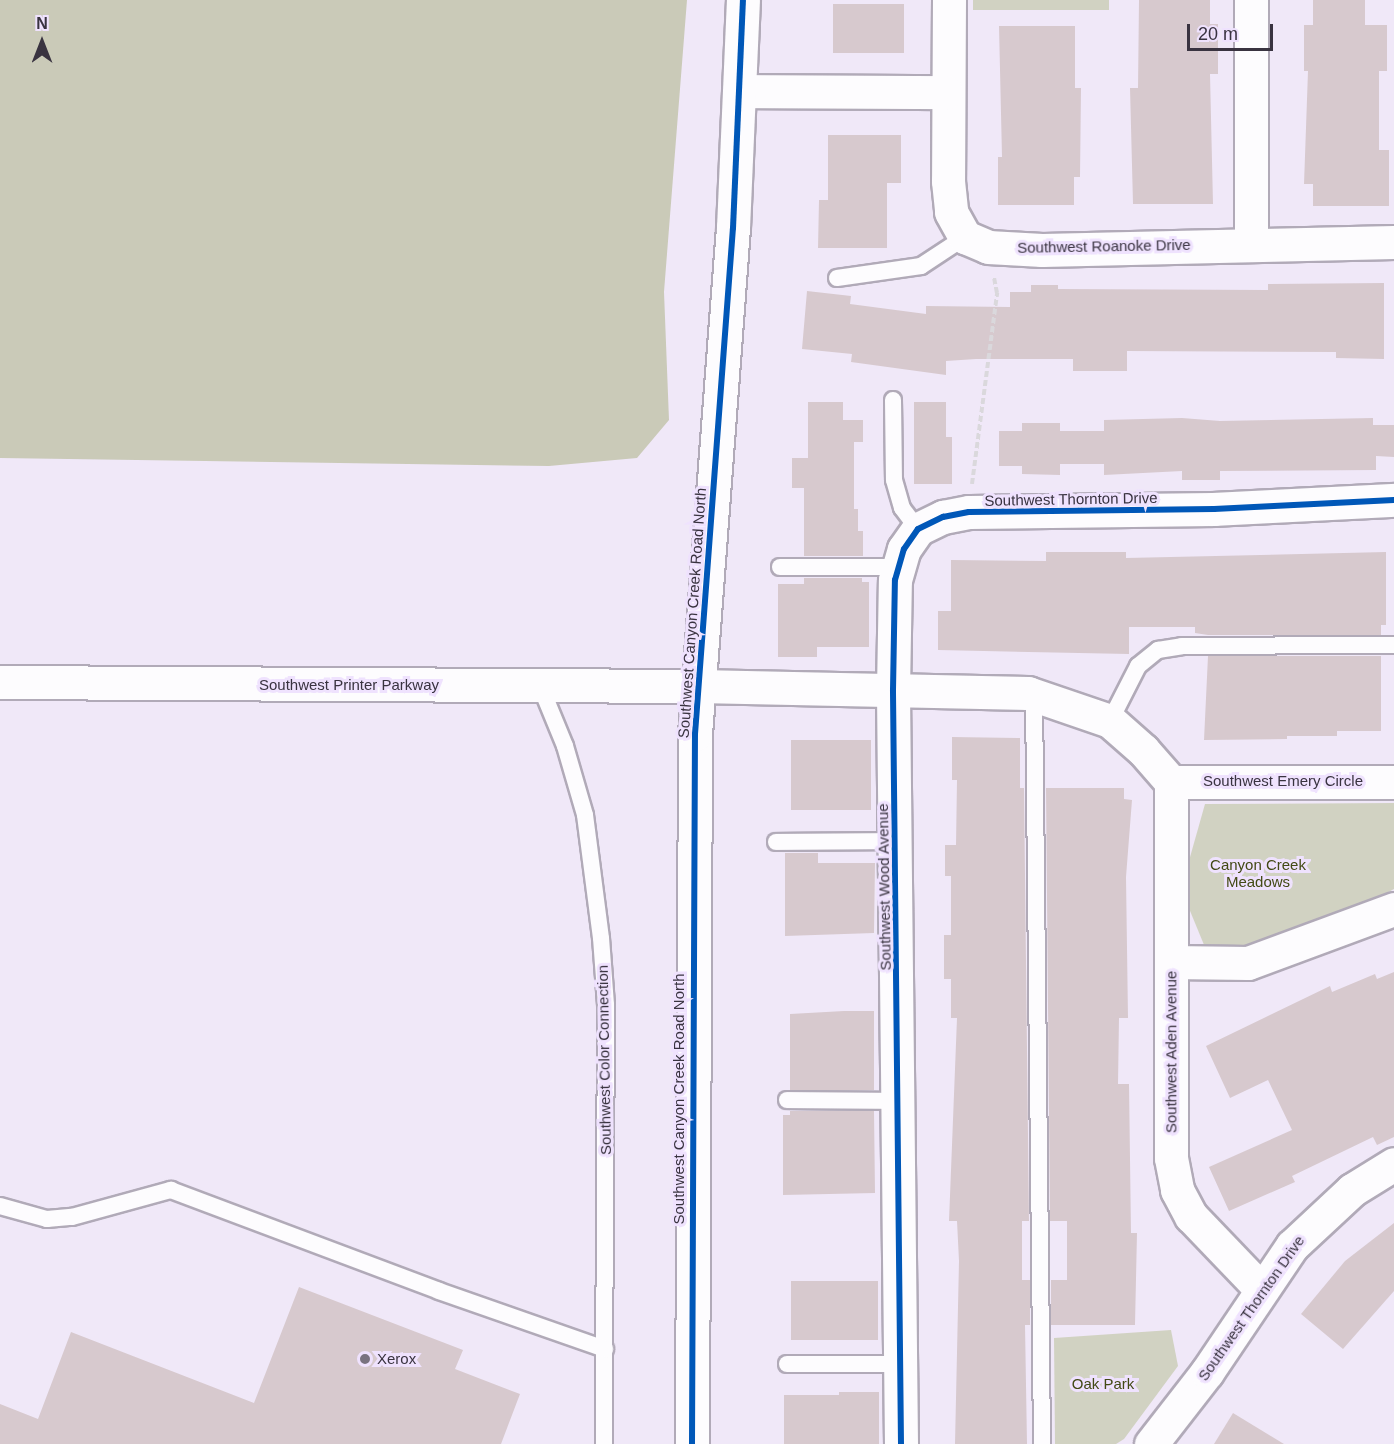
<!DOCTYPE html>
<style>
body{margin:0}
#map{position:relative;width:1394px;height:1444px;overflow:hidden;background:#f0e8f8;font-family:Arial,sans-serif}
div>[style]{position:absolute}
.green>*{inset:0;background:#d1d2c2;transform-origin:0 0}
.forest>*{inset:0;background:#cacab8}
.building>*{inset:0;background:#d7c9ce;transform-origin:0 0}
.path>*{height:4px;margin-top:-2px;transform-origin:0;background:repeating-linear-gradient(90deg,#dad8dc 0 6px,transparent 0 9px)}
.roads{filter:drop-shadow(2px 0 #b1aab8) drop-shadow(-2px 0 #b1aab8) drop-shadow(0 2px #b1aab8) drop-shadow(0 -2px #b1aab8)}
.service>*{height:16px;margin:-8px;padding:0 8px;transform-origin:8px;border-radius:8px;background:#fdfcfe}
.minor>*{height:33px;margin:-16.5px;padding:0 16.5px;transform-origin:16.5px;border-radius:16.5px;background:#fdfcfe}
.tertiary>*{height:33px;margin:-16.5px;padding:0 16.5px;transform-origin:16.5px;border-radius:16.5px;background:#fdfcfe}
.secondary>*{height:33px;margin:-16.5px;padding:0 16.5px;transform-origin:16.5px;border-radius:16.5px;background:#fdfcfe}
.cycleway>*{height:6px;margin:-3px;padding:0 3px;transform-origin:3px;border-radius:3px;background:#0057b8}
.dots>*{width:16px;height:16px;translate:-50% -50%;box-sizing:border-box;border:3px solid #efe2fe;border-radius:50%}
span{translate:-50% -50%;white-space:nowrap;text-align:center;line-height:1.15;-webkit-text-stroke:6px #efe2fe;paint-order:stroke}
.street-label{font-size:15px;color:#393340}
.park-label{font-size:15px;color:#434a15}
.poi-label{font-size:15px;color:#393340}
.left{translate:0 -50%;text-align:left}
.north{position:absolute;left:12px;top:12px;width:60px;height:60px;-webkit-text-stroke:4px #efe2fe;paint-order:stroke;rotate:0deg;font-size:16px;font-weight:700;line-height:24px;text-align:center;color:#393340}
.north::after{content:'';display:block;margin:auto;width:21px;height:27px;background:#393340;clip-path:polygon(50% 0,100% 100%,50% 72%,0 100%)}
.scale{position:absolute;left:1187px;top:24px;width:86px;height:27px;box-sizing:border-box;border:3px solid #393340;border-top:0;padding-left:8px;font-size:18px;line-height:21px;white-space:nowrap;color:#393340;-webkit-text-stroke:4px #efe2fe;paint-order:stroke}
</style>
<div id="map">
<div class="green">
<i style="left:973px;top:0;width:136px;height:10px"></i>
<i style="clip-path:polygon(1394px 803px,1394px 889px,1329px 924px,1209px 957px,1181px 889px,1205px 804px)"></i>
<i style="clip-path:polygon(1171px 1330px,1178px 1366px,1124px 1439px,1116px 1444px,1055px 1444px,1054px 1338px)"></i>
</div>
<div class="forest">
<i style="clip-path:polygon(0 0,687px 0,664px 292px,669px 420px,637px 458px,549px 466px,0 458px)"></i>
</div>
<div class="building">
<i style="clip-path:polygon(1139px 0,1210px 0,1210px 24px,1218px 24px,1218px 74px,1210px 74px,1213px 204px,1133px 204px,1130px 88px,1138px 88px)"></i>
<i style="clip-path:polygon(1313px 0,1365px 0,1365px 25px,1387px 25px,1387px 71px,1379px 71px,1379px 150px,1389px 150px,1389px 206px,1313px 206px,1313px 184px,1304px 184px,1308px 71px,1304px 71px,1304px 25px,1313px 25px)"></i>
<i style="left:833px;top:4px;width:71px;height:49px"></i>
<i style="clip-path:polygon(999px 26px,1075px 26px,1075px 88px,1081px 88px,1080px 177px,1074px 177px,1074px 205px,998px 205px,998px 157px,1002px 157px)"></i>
<i style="clip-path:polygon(828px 135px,901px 135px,901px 183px,887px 183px,887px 248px,818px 248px,819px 200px,828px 200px)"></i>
<i style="clip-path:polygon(1384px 283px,1384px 359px,1336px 358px,1336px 352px,1127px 351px,1127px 371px,1073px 371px,1073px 359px,976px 359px,946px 361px,946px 375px,851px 362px,852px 354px,802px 349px,807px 291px,851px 296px,850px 304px,926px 314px,926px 306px,1010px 307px,1010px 292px,1031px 292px,1031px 285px,1058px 285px,1058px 289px,1268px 290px,1268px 284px)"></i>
<i style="clip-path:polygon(808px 402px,843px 402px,843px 420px,863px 420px,863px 442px,854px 442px,854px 509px,858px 509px,858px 531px,863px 531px,863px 556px,804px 556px,804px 488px,792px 488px,792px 458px,808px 458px)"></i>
<i style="clip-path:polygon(914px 402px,946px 402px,946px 437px,952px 437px,952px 484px,914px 484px)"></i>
<i style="clip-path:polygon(1182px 418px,1220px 421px,1373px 418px,1373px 425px,1394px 425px,1394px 457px,1376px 456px,1376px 470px,1220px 471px,1220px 480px,1182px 480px,1182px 471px,1104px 475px,1104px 464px,1060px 464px,1060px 475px,1022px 474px,1022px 466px,999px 466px,999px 431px,1022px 431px,1022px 423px,1060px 423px,1060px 431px,1104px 431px,1104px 420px)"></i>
<i style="clip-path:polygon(1046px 552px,1126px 552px,1126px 558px,1386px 552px,1386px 625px,1381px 625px,1381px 635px,1208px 635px,1195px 633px,1195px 627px,1129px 627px,1129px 654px,938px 650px,938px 611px,951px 611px,951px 560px,1046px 561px)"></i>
<i style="clip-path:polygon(804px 578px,862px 578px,862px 582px,869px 582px,869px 647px,817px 647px,817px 657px,778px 657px,778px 584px,804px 584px)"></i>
<i style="clip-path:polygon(1208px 656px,1381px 656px,1381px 731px,1337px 731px,1337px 736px,1287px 736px,1287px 739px,1204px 740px)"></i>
<i style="clip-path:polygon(952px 737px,1020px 738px,1020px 788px,1024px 788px,1029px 1221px,1022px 1221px,1022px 1280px,1030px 1280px,1030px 1325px,1025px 1325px,1027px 1444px,955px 1444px,959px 1261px,957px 1221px,949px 1221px,957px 1018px,951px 1018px,951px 979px,944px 979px,944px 935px,951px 935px,951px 876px,945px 876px,945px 845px,956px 845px,957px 780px,952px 780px)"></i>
<i style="left:791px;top:740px;width:80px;height:70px"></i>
<i style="clip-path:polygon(1046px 788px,1124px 788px,1124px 799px,1132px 800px,1126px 877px,1128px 1018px,1119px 1018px,1118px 1084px,1129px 1084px,1131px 1233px,1137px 1233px,1135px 1325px,1051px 1325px,1051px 1280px,1067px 1280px,1067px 1221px,1050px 1221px)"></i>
<i style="clip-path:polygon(785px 853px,818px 853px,818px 863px,875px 863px,874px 933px,785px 936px)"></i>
<i style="clip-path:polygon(1394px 972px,1394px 1137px,1377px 1145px,1373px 1137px,1292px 1176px,1295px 1182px,1229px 1211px,1209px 1167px,1292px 1130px,1268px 1080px,1230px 1098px,1206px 1046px,1330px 986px,1332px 992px,1375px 974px,1377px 979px)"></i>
<i style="clip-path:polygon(844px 1011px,874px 1011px,874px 1090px,790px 1090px,790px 1014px)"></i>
<i style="clip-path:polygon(790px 1111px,874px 1111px,875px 1193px,783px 1195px,783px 1115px,790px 1115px)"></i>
<i style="clip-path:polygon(1394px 1223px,1394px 1291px,1343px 1349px,1301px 1314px,1345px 1261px)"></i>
<i style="left:878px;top:1281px;width:59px;height:87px;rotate:90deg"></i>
<i style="clip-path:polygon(299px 1287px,463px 1350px,455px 1369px,520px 1394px,501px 1444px,0 1444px,0 1404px,38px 1419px,71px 1332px,254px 1403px)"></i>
<i style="clip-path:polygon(839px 1392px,879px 1392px,879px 1444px,784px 1444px,784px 1395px,839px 1395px)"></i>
<i style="clip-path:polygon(1233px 1413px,1284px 1444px,1214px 1444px)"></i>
</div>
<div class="path">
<i style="left:972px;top:484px;width:193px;rotate:-82.5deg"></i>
<i style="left:997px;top:293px;width:16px;rotate:-101deg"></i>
</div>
<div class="roads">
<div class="service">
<i style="left:837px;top:278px;width:85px;rotate:-8.1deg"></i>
<i style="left:921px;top:266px;width:53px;rotate:-33.4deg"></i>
<i style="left:893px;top:400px;width:80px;rotate:89.3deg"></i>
<i style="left:894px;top:480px;width:29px;rotate:74deg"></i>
<i style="left:902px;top:508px;width:26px;rotate:53deg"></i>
<i style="left:780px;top:567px;width:119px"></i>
<i style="left:540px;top:685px;width:66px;rotate:67.7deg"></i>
<i style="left:565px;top:746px;width:72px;rotate:73.8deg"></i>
<i style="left:585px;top:815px;width:124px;rotate:82.6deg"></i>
<i style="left:601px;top:938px;width:67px;rotate:85.7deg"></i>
<i style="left:606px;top:1005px;width:439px;rotate:90.3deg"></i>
<i style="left:1034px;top:694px;width:750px;rotate:89.39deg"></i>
<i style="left:1110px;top:721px;width:62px;rotate:-63deg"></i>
<i style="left:1138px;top:666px;width:26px;rotate:-39deg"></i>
<i style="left:1158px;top:650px;width:24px;rotate:-9deg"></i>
<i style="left:1182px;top:646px;width:212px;rotate:-0.3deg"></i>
<i style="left:776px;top:842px;width:119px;rotate:-0.5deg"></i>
<i style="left:787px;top:1100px;width:113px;rotate:0.5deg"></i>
<i style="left:0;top:1206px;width:49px;rotate:15.5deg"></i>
<i style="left:47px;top:1219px;width:25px;rotate:-5deg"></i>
<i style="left:72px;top:1217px;width:103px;rotate:-15.3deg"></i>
<i style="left:171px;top:1190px;width:286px;rotate:20.6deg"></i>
<i style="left:439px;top:1291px;width:176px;rotate:19.3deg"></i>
<i style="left:787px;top:1364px;width:113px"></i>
</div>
<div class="minor">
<i style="left:949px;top:0;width:181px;rotate:90.3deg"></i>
<i style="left:948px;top:181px;width:31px;rotate:84deg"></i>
<i style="left:951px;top:212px;width:29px;rotate:61deg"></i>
<i style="left:965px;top:237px;width:25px;rotate:23deg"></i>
<i style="left:988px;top:247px;width:54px;rotate:3.2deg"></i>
<i style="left:1042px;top:250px;width:352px;rotate:-1.3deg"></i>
<i style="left:1251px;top:0;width:243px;rotate:90deg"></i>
<i style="left:741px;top:91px;width:205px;rotate:0.3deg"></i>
<i style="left:698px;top:686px;width:330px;rotate:1.2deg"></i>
<i style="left:1028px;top:693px;width:87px;rotate:18.9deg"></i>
<i style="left:1110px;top:721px;width:44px;rotate:41.3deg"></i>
<i style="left:1143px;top:750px;width:43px;rotate:48.8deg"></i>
<i style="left:1171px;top:782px;width:376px;rotate:90deg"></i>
<i style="left:1171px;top:1158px;width:33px;rotate:79deg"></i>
<i style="left:1177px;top:1190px;width:30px;rotate:62deg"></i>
<i style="left:1191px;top:1216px;width:101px;rotate:46.2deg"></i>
<i style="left:1171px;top:782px;width:223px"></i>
<i style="left:1171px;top:962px;width:77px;rotate:0.7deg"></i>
<i style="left:1248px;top:963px;width:156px;rotate:-20.3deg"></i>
<i style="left:901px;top:1444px;width:754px;rotate:-90.61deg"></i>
<i style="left:893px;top:690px;width:110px;rotate:-89deg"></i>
<i style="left:895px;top:580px;width:32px;rotate:-74deg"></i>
<i style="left:904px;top:549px;width:24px;rotate:-55deg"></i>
<i style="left:918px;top:529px;width:28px;rotate:-26deg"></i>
<i style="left:943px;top:517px;width:26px;rotate:-11deg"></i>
<i style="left:969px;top:512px;width:245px;rotate:-0.7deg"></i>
<i style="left:1214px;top:509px;width:180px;rotate:-2.9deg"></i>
<i style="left:1151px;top:1444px;width:91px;rotate:-52.1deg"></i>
<i style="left:1207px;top:1372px;width:152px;rotate:-56deg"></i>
<i style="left:1292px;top:1246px;width:82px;rotate:-43deg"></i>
<i style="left:1352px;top:1190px;width:49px;rotate:-31.8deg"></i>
</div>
<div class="tertiary">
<i style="left:0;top:682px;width:698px;rotate:0.33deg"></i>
</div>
<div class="secondary">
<i style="left:692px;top:1444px;width:710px;rotate:-89.76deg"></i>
<i style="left:695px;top:734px;width:507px;rotate:-85.71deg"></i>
<i style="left:733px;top:228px;width:228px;rotate:-87.5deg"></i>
</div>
</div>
<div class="cycleway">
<i style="left:692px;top:1444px;width:710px;rotate:-89.76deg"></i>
<i style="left:695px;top:734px;width:507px;rotate:-85.71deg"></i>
<i style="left:733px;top:228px;width:228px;rotate:-87.5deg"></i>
<i style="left:901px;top:1444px;width:754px;rotate:-90.61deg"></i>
<i style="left:893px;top:690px;width:110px;rotate:-89deg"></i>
<i style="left:895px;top:580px;width:32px;rotate:-74deg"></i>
<i style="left:904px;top:549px;width:24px;rotate:-55deg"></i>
<i style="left:918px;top:529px;width:28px;rotate:-26deg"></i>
<i style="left:943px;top:517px;width:26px;rotate:-11deg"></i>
<i style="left:969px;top:512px;width:245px;rotate:-0.7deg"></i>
<i style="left:1214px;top:509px;width:180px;rotate:-2.9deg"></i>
</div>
<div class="dots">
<i style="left:365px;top:1359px;background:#797280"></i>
</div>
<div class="street-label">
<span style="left:1104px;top:246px;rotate:-1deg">Southwest Roanoke Drive</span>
<span style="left:1071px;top:499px;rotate:-1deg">Southwest Thornton Drive</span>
<span style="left:692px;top:613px;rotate:-86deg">Southwest Canyon Creek Road North</span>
<span style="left:349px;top:685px">Southwest Printer Parkway</span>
<span style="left:1283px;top:781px">Southwest Emery Circle</span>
<span style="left:884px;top:887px;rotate:-91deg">Southwest Wood Avenue</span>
<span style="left:1171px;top:1052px;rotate:-90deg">Southwest Aden Avenue</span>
<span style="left:604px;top:1060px;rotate:-91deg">Southwest Color Connection</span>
<span style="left:679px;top:1099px;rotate:-90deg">Southwest Canyon Creek Road North</span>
<span style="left:1251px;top:1308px;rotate:-55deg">Southwest Thornton Drive</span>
</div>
<div class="park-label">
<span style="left:1258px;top:873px">Canyon Creek<br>Meadows</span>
<span style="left:1103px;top:1384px">Oak Park</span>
</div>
<div class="poi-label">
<span class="left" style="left:377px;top:1359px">Xerox</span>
</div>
<div class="north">N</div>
<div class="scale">20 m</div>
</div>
